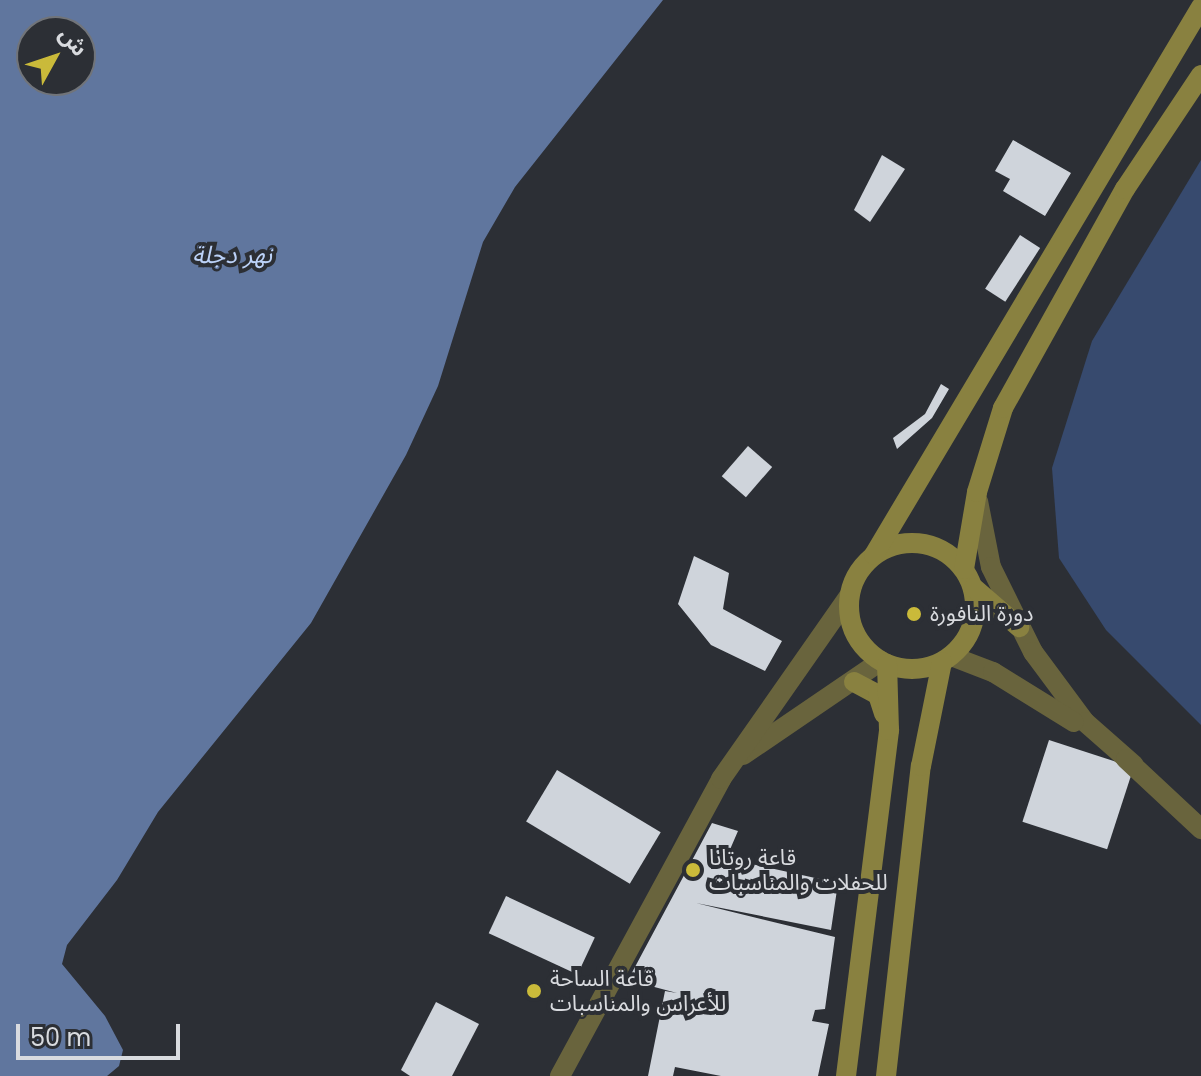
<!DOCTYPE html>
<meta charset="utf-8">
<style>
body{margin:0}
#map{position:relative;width:1201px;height:1076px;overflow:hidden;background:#2c2f35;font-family:Poppins,"Noto Sans Arabic",sans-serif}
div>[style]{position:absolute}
.green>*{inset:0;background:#374a6e}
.water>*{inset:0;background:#60769e}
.building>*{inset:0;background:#cfd4db;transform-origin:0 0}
.minor>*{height:20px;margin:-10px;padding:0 10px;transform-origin:10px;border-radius:10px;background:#69643d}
.secondary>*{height:20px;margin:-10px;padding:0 10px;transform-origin:10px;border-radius:10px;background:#898140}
.secondary>.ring{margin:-10px;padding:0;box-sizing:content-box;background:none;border:20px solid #898140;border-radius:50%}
.dots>*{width:22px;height:22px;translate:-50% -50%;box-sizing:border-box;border:4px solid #2c2f35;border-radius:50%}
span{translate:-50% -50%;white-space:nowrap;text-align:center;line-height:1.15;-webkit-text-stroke:8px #2c2f35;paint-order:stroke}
.poi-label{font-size:22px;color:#d9dbdf}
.left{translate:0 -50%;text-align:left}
.water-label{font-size:24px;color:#bcd2f8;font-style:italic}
.north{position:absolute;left:16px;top:16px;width:80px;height:80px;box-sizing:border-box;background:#2c2f35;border:2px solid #717479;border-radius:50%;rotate:50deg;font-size:22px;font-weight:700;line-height:32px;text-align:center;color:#d9dbdf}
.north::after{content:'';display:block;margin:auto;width:28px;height:36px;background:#caba3a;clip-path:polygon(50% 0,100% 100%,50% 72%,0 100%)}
.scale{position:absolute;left:16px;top:1024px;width:164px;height:36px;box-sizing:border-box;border:4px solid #d9dbdf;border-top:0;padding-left:10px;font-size:24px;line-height:28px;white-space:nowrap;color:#d9dbdf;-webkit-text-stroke:6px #2c2f35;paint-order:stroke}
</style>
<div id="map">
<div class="green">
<i style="clip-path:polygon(1201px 160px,1201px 725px,1106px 630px,1059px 558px,1052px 468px,1092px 341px)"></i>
</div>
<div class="water">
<i style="clip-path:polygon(evenodd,0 0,663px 0,515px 187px,483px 242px,438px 386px,406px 455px,311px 623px,158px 812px,117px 880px,67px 945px,62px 964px,105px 1016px,123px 1050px,119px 1066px,107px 1076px,0 1076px,0 0,32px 32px,80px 32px,80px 80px,32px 80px,32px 32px)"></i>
</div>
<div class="building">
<i style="clip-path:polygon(1013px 140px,1071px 173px,1045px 216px,1003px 191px,1010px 179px,995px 171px)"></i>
<i style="clip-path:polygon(882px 155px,905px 169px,870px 222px,854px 210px)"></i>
<i style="left:1020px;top:235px;width:24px;height:64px;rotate:33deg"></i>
<i style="clip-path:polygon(941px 384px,949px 389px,932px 418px,897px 449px,893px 438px,925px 414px)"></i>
<i style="left:748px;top:446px;width:32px;height:40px;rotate:41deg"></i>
<i style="clip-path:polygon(694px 556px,729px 573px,723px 609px,782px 641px,765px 671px,711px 645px,678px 604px)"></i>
<i style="left:1049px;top:740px;width:89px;height:86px;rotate:18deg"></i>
<i style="left:557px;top:770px;width:121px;height:60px;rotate:31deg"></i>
<i style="clip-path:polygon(712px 823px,738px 831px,722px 868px,731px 868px,733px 860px,838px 883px,831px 930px,696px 903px,835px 937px,825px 1009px,815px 1010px,812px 1021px,829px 1024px,818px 1076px,721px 1076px,675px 1067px,673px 1076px,648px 1076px,665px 991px,677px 993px,628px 980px)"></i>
<i style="left:506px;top:896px;width:98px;height:41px;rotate:25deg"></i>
<i style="clip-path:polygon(436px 1002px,479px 1024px,452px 1076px,410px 1076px,401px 1070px)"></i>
</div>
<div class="minor">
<i style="left:978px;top:501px;width:67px;rotate:78.9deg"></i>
<i style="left:991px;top:567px;width:95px;rotate:63.7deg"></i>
<i style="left:1033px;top:652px;width:87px;rotate:53.4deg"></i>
<i style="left:1085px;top:722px;width:65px;rotate:41.3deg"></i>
<i style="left:951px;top:656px;width:45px;rotate:20.9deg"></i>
<i style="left:993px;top:672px;width:95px;rotate:31.7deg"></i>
<i style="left:743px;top:755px;width:167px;rotate:-34.3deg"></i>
<i style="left:1126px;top:759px;width:103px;rotate:43deg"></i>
<i style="left:560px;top:1076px;width:338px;rotate:-61.5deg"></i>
<i style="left:721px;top:779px;width:223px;rotate:-55deg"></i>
</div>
<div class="secondary">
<i class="ring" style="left:849px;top:543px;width:106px;height:106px"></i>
<i style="left:874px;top:555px;width:638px;rotate:-59.17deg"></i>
<i style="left:964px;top:569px;width:78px;rotate:-80.4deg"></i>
<i style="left:977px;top:492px;width:88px;rotate:-72.8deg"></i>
<i style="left:1003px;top:408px;width:251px;rotate:-60.9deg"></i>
<i style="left:1125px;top:189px;width:137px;rotate:-56.3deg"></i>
<i style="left:974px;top:588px;width:60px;rotate:40.9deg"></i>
<i style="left:854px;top:682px;width:27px;rotate:28deg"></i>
<i style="left:878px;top:695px;width:20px;rotate:72deg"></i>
<i style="left:846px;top:1076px;width:349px;rotate:-82.9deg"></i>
<i style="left:889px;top:730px;width:66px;rotate:-91.7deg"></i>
<i style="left:886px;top:1076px;width:312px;rotate:-83.6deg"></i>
<i style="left:921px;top:766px;width:106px;rotate:-78.6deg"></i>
</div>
<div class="dots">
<i style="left:914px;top:614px;background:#caba3a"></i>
<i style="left:693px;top:870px;background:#caba3a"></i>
<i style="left:534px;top:991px;background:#caba3a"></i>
</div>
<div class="poi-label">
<span class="left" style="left:930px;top:614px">دورة النافورة</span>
<span class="left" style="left:709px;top:870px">قاعة روتانا<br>للحفلات والمناسبات</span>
<span class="left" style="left:550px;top:991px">قاعة الساحة<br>للأعراس والمناسبات</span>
</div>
<div class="water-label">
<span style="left:232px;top:255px">نهر دجلة</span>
</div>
<div class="north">ش</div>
<div class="scale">50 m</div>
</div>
